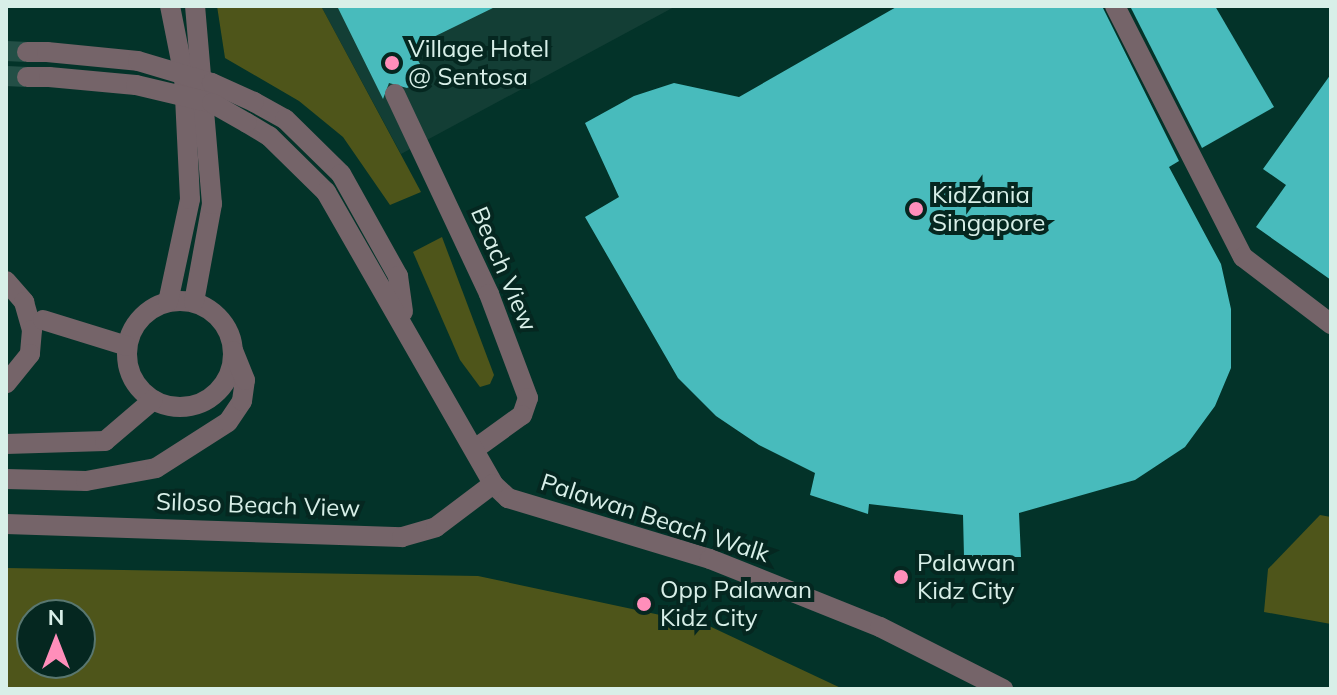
<!DOCTYPE html>
<style>
body{margin:0}
#map{position:relative;width:1337px;height:695px;overflow:hidden;background:#033329;font-family:Mulish,sans-serif}
div>[style]{position:absolute}
.built>*{inset:0;background:#133e35}
.forest>*{inset:0;background:#4e551a}
.building>*{inset:0;background:#48bbbc}
.street-tunnel>*{height:20px;margin-top:-10px;transform-origin:0;background:repeating-linear-gradient(90deg,#234f46 0 20px,transparent 0 30px)}
.lane>*{height:20px;margin:-10px;padding:0 10px;transform-origin:10px;border-radius:10px;background:#756469}
.lane>.ring{margin:-10px;padding:0;box-sizing:content-box;background:none;border:20px solid #756469;border-radius:50%}
.street>*{height:20px;margin:-10px;padding:0 10px;transform-origin:10px;border-radius:10px;background:#756469}
.street-bridge>*{height:20px;margin:-10px;padding:0 10px;transform-origin:10px;border-radius:10px;background:#756469}
.dots>*{width:22px;height:22px;translate:-50% -50%;box-sizing:border-box;border:4px solid #052720;border-radius:50%}
span{translate:-50% -50%;white-space:nowrap;text-align:center;line-height:1.15;-webkit-text-stroke:8px #052720;paint-order:stroke}
.poi-label{font-size:24px;color:#d8efe8}
.left{translate:0 -50%;text-align:left}
.street-label{font-size:24px;color:#d8efe8}
.frame{position:absolute;inset:0;border:8px solid #d8efe8;pointer-events:none}
.north{position:absolute;left:16px;top:599px;width:80px;height:80px;box-sizing:border-box;background:#052720;border:2px solid #597770;border-radius:50%;rotate:0deg;font-size:22px;font-weight:700;line-height:32px;text-align:center;color:#d8efe8}
.north::after{content:'';display:block;margin:auto;width:28px;height:36px;background:#ff8eba;clip-path:polygon(50% 0,100% 100%,50% 72%,0 100%)}
</style>
<div id="map">
<div class="built">
<i style="clip-path:polygon(321px 6px,676px 6px,401px 154px)"></i>
</div>
<div class="forest">
<i style="clip-path:polygon(217px 6px,321px 6px,421px 192px,390px 205px,343px 137px,299px 101px,225px 58px)"></i>
<i style="clip-path:polygon(442px 237px,494px 375px,490px 384px,480px 387px,460px 360px,413px 252px)"></i>
<i style="clip-path:polygon(1320px 515px,1331px 517px,1331px 624px,1264px 612px,1268px 569px)"></i>
<i style="clip-path:polygon(evenodd,6px 568px,478px 576px,707px 625px,843px 689px,6px 689px,6px 568px,32px 615px,80px 615px,80px 663px,32px 663px,32px 615px)"></i>
</div>
<div class="building">
<i style="clip-path:polygon(337px 6px,497px 6px,411px 48px,428px 78px,407px 88px,389px 83px,383px 99px)"></i>
<i style="clip-path:polygon(898px 6px,1102px 6px,1179px 161px,1169px 167px,1221px 264px,1231px 309px,1231px 368px,1215px 406px,1185px 447px,1135px 480px,1019px 513px,1021px 557px,964px 557px,963px 515px,869px 504px,868px 514px,810px 495px,815px 473px,759px 445px,716px 416px,678px 378px,585px 217px,619px 197px,585px 123px,634px 96px,674px 83px,739px 97px)"></i>
<i style="clip-path:polygon(1130px 6px,1215px 6px,1274px 107px,1202px 148px)"></i>
<i style="clip-path:polygon(1331px 74px,1331px 280px,1256px 227px,1286px 185px,1263px 169px)"></i>
</div>
<div class="street-tunnel">
<i style="left:6px;top:51px;width:21px;rotate:3deg"></i>
<i style="left:6px;top:76px;width:21px;rotate:3deg"></i>
</div>
<div class="lane">
<i style="left:1115px;top:6px;width:282px;rotate:63deg"></i>
<i style="left:1243px;top:257px;width:111px;rotate:37.3deg"></i>
<i style="left:395px;top:94px;width:221px;rotate:64.8deg"></i>
<i style="left:489px;top:294px;width:111px;rotate:69.4deg"></i>
<i style="left:528px;top:398px;width:18px;rotate:109deg"></i>
<i style="left:522px;top:415px;width:57px;rotate:144.3deg"></i>
<i style="left:6px;top:281px;width:28px;rotate:49deg"></i>
<i style="left:24px;top:302px;width:29px;rotate:74deg"></i>
<i style="left:32px;top:330px;width:24px;rotate:95deg"></i>
<i style="left:30px;top:354px;width:38px;rotate:129deg"></i>
<i class="ring" style="left:127px;top:301px;width:86px;height:86px"></i>
<i style="left:168px;top:302px;width:105px;rotate:-77.9deg"></i>
<i style="left:190px;top:199px;width:123px;rotate:-92.8deg"></i>
<i style="left:184px;top:76px;width:71px;rotate:-101.3deg"></i>
<i style="left:194px;top:302px;width:100px;rotate:-79.6deg"></i>
<i style="left:212px;top:204px;width:199px;rotate:-94.9deg"></i>
<i style="left:43px;top:320px;width:88px;rotate:17.2deg"></i>
<i style="left:6px;top:444px;width:99px;rotate:-1.7deg"></i>
<i style="left:105px;top:441px;width:63px;rotate:-40.5deg"></i>
<i style="left:6px;top:479px;width:80px;rotate:1.4deg"></i>
<i style="left:86px;top:481px;width:71px;rotate:-10.5deg"></i>
<i style="left:156px;top:468px;width:85px;rotate:-32.6deg"></i>
<i style="left:228px;top:422px;width:25px;rotate:-56deg"></i>
<i style="left:242px;top:401px;width:21px;rotate:-82deg"></i>
<i style="left:245px;top:380px;width:31px;rotate:-112deg"></i>
</div>
<div class="street">
<i style="left:27px;top:52px;width:20px"></i>
<i style="left:27px;top:77px;width:22px"></i>
<i style="left:254px;top:102px;width:35px;rotate:29deg"></i>
<i style="left:285px;top:119px;width:78px;rotate:44.5deg"></i>
<i style="left:341px;top:174px;width:117px;rotate:60.8deg"></i>
<i style="left:398px;top:276px;width:36px;rotate:82deg"></i>
<i style="left:247px;top:123px;width:26px;rotate:31deg"></i>
<i style="left:269px;top:136px;width:80px;rotate:44.5deg"></i>
<i style="left:326px;top:192px;width:336px;rotate:60.2deg"></i>
<i style="left:493px;top:484px;width:21px;rotate:43deg"></i>
<i style="left:508px;top:498px;width:211px;rotate:16.8deg"></i>
<i style="left:710px;top:559px;width:183px;rotate:21.8deg"></i>
<i style="left:880px;top:627px;width:138px;rotate:26.8deg"></i>
<i style="left:6px;top:524px;width:396px;rotate:1.9deg"></i>
<i style="left:402px;top:537px;width:35px;rotate:-16deg"></i>
<i style="left:436px;top:527px;width:71px;rotate:-37deg"></i>
</div>
<div class="street-bridge">
<i style="left:47px;top:52px;width:91px;rotate:5.6deg"></i>
<i style="left:138px;top:61px;width:77px;rotate:16.6deg"></i>
<i style="left:212px;top:83px;width:46px;rotate:24.3deg"></i>
<i style="left:49px;top:77px;width:87px;rotate:5.3deg"></i>
<i style="left:136px;top:85px;width:78px;rotate:13.3deg"></i>
<i style="left:212px;top:103px;width:40px;rotate:29.7deg"></i>
</div>
<div class="dots">
<i style="left:392px;top:63px;background:#ff8eba"></i>
<i style="left:916px;top:209px;background:#ff8eba"></i>
<i style="left:901px;top:577px;background:#ff8eba"></i>
<i style="left:644px;top:604px;background:#ff8eba"></i>
</div>
<div class="poi-label">
<span class="left" style="left:408px;top:63px">Village Hotel<br>@ Sentosa</span>
<span class="left" style="left:932px;top:209px">KidZania<br>Singapore</span>
<span class="left" style="left:917px;top:577px">Palawan<br>Kidz City</span>
<span class="left" style="left:660px;top:604px">Opp Palawan<br>Kidz City</span>
</div>
<div class="street-label">
<span style="left:504px;top:269px;rotate:67deg">Beach View</span>
<span style="left:258px;top:505px;rotate:2deg">Siloso Beach View</span>
<span style="left:655px;top:518px;rotate:18deg">Palawan Beach Walk</span>
</div>
<div class="frame"></div>
<div class="north">N</div>
</div>
